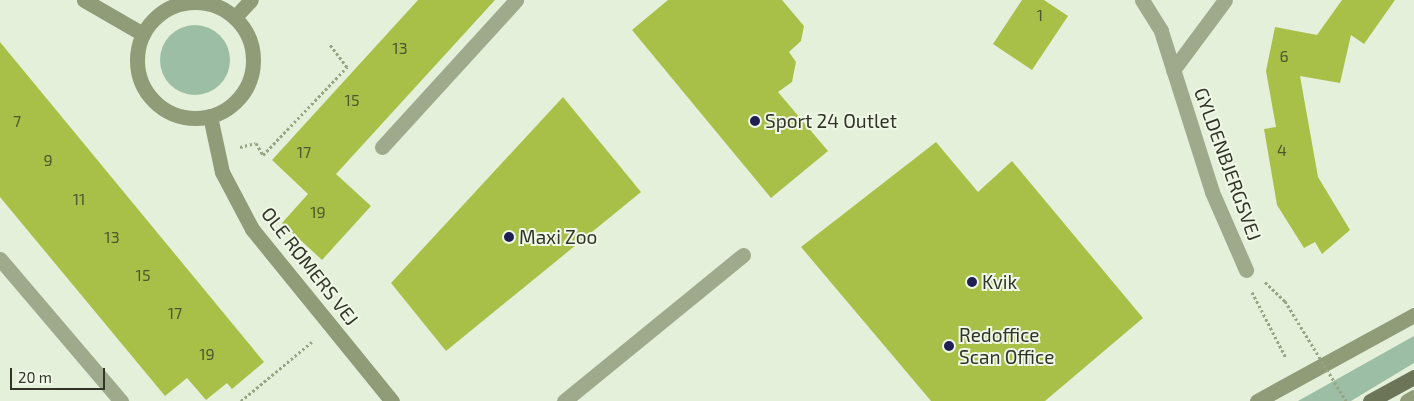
<!DOCTYPE html>
<meta charset="utf-8">
<style>
body{margin:0}
#map{position:relative;width:1414px;height:401px;overflow:hidden;background:#e5f0da;font-family:"Exo 2",sans-serif}
div>[style]{position:absolute}
.green>*{inset:0;background:#9bbea5}
.round{border-radius:50%}
.building>*{inset:0;background:#a9c048}
.path>*{height:3px;margin-top:-1.5px;transform-origin:0;background:repeating-linear-gradient(90deg,#98a484 0 2.5px,transparent 0 5px)}
.lane>*{height:15px;margin:-7.5px;padding:0 7.5px;transform-origin:7.5px;border-radius:7.5px;background:#9faa8d}
.street>*{height:15px;margin:-7.5px;padding:0 7.5px;transform-origin:7.5px;border-radius:7.5px;background:#9faa8d}
.secondary>*{height:15px;margin:-7.5px;padding:0 7.5px;transform-origin:7.5px;border-radius:7.5px;background:#909b78}
.secondary>.ring{margin:-7.5px;padding:0;box-sizing:content-box;background:none;border:15px solid #909b78;border-radius:50%}
.primary>*{height:15px;margin:-7.5px;padding:0 7.5px;transform-origin:7.5px;border-radius:7.5px;background:#6d7559}
.path-bridge>*{height:3px;margin-top:-1.5px;transform-origin:0;background:repeating-linear-gradient(90deg,#98a484 0 2.5px,transparent 0 5px)}
.dots>*{width:14px;height:14px;translate:-50% -50%;box-sizing:border-box;border:2px solid #eff8e6;border-radius:50%}
span{translate:-50% -50%;white-space:nowrap;text-align:center;line-height:1.15;-webkit-text-stroke:4px #eff8e6;paint-order:stroke}
.number-label{font-size:16px;color:#4f572f}
.number-label span{-webkit-text-stroke-width:0}
.poi-label{font-size:19px;color:#313427}
.left{translate:0 -50%;text-align:left}
.street-label{font-size:19px;color:#313427}
.scale{position:absolute;left:10px;top:368px;width:95px;height:22px;box-sizing:border-box;border:2px solid #313427;border-top:0;padding-left:6px;font-size:15px;line-height:18px;white-space:nowrap;color:#313427;-webkit-text-stroke:4px #eff8e6;paint-order:stroke}
</style>
<div id="map">
<div class="green">
<i class="round" style="left:160px;top:25px;width:70px;height:70px"></i>
<i style="clip-path:polygon(1414px 336px,1414px 363px,1351px 401px,1298px 401px)"></i>
</div>
<div class="building">
<i style="clip-path:polygon(418px 0,495px 0,336px 174px,371px 206px,322px 260px,282px 223px,308px 194px,272px 160px)"></i>
<i style="clip-path:polygon(668px 0,782px 0,804px 26px,801px 41px,789px 52px,796px 62px,792px 82px,778px 92px,828px 151px,771px 198px,632px 30px)"></i>
<i style="clip-path:polygon(1022px 0,1044px 0,1068px 16px,1032px 70px,993px 44px)"></i>
<i style="clip-path:polygon(1342px 0,1395px 0,1364px 44px,1351px 35px,1340px 83px,1300px 76px,1318px 177px,1350px 230px,1322px 254px,1315px 242px,1304px 248px,1277px 205px,1264px 129px,1276px 127px,1266px 71px,1275px 27px,1317px 35px)"></i>
<i style="clip-path:polygon(0 42px,264px 362px,232px 389px,227px 383px,206px 400px,187px 378px,165px 396px,0 197px)"></i>
<i style="clip-path:polygon(563px 97px,641px 192px,446px 351px,391px 283px)"></i>
<i style="clip-path:polygon(936px 142px,978px 192px,1012px 161px,1143px 318px,1045px 401px,931px 401px,801px 247px)"></i>
</div>
<div class="path">
<i style="left:240px;top:147px;width:16px;rotate:-14deg"></i>
<i style="left:256px;top:143px;width:14px;rotate:60deg"></i>
<i style="left:263px;top:155px;width:122px;rotate:-46.3deg"></i>
<i style="left:347px;top:67px;width:30px;rotate:-127deg"></i>
<i style="left:1265px;top:282px;width:28px;rotate:44deg"></i>
<i style="left:1252px;top:292px;width:74px;rotate:62.7deg"></i>
<i style="left:241px;top:401px;width:95px;rotate:-39.9deg"></i>
</div>
<div class="lane">
<i style="left:382px;top:147px;width:199px;rotate:-47.6deg"></i>
<i style="left:564px;top:401px;width:231px;rotate:-39.2deg"></i>
</div>
<div class="street">
<i style="left:1142px;top:0;width:36px;rotate:58deg"></i>
<i style="left:1161px;top:31px;width:169px;rotate:72.4deg"></i>
<i style="left:1212px;top:192px;width:85px;rotate:66.4deg"></i>
<i style="left:1173px;top:70px;width:87px;rotate:-53.4deg"></i>
<i style="left:0;top:259px;width:187px;rotate:49.6deg"></i>
</div>
<div class="secondary">
<i style="left:84px;top:0;width:68px;rotate:30deg"></i>
<i class="ring" style="left:137px;top:2px;width:101px;height:101px"></i>
<i style="left:235px;top:17px;width:23px;rotate:-47deg"></i>
<i style="left:210px;top:116px;width:57px;rotate:77.9deg"></i>
<i style="left:222px;top:172px;width:64px;rotate:62.2deg"></i>
<i style="left:252px;top:229px;width:222px;rotate:50.9deg"></i>
<i style="left:1257px;top:401px;width:179px;rotate:-28.7deg"></i>
<i style="left:1407px;top:401px;width:8px;rotate:-30deg"></i>
</div>
<div class="primary">
<i style="left:1370px;top:401px;width:50px;rotate:-28.6deg"></i>
</div>
<div class="path-bridge">
<i style="left:1285px;top:301px;width:117px;rotate:58.6deg"></i>
</div>
<div class="dots">
<i style="left:755px;top:121px;background:#1f1f53"></i>
<i style="left:509px;top:237px;background:#1f1f53"></i>
<i style="left:972px;top:282px;background:#1f1f53"></i>
<i style="left:949px;top:346px;background:#1f1f53"></i>
</div>
<div class="number-label">
<span style="left:1040px;top:15px">1</span>
<span style="left:400px;top:48px">13</span>
<span style="left:1284px;top:56px">6</span>
<span style="left:352px;top:100px">15</span>
<span style="left:17px;top:121px">7</span>
<span style="left:1282px;top:150px">4</span>
<span style="left:304px;top:152px">17</span>
<span style="left:48px;top:160px">9</span>
<span style="left:79px;top:199px">11</span>
<span style="left:318px;top:212px">19</span>
<span style="left:112px;top:237px">13</span>
<span style="left:143px;top:275px">15</span>
<span style="left:175px;top:313px">17</span>
<span style="left:207px;top:354px">19</span>
</div>
<div class="poi-label">
<span class="left" style="left:765px;top:121px">Sport 24 Outlet</span>
<span class="left" style="left:519px;top:237px">Maxi Zoo</span>
<span class="left" style="left:982px;top:282px">Kvik</span>
<span class="left" style="left:959px;top:346px">Redoffice<br>Scan Office</span>
</div>
<div class="street-label">
<span style="left:1228px;top:164px;rotate:70deg">GYLDENBJERGSVEJ</span>
<span style="left:310px;top:266px;rotate:52deg">OLE RØMERS VEJ</span>
</div>
<div class="scale">20 m</div>
</div>
